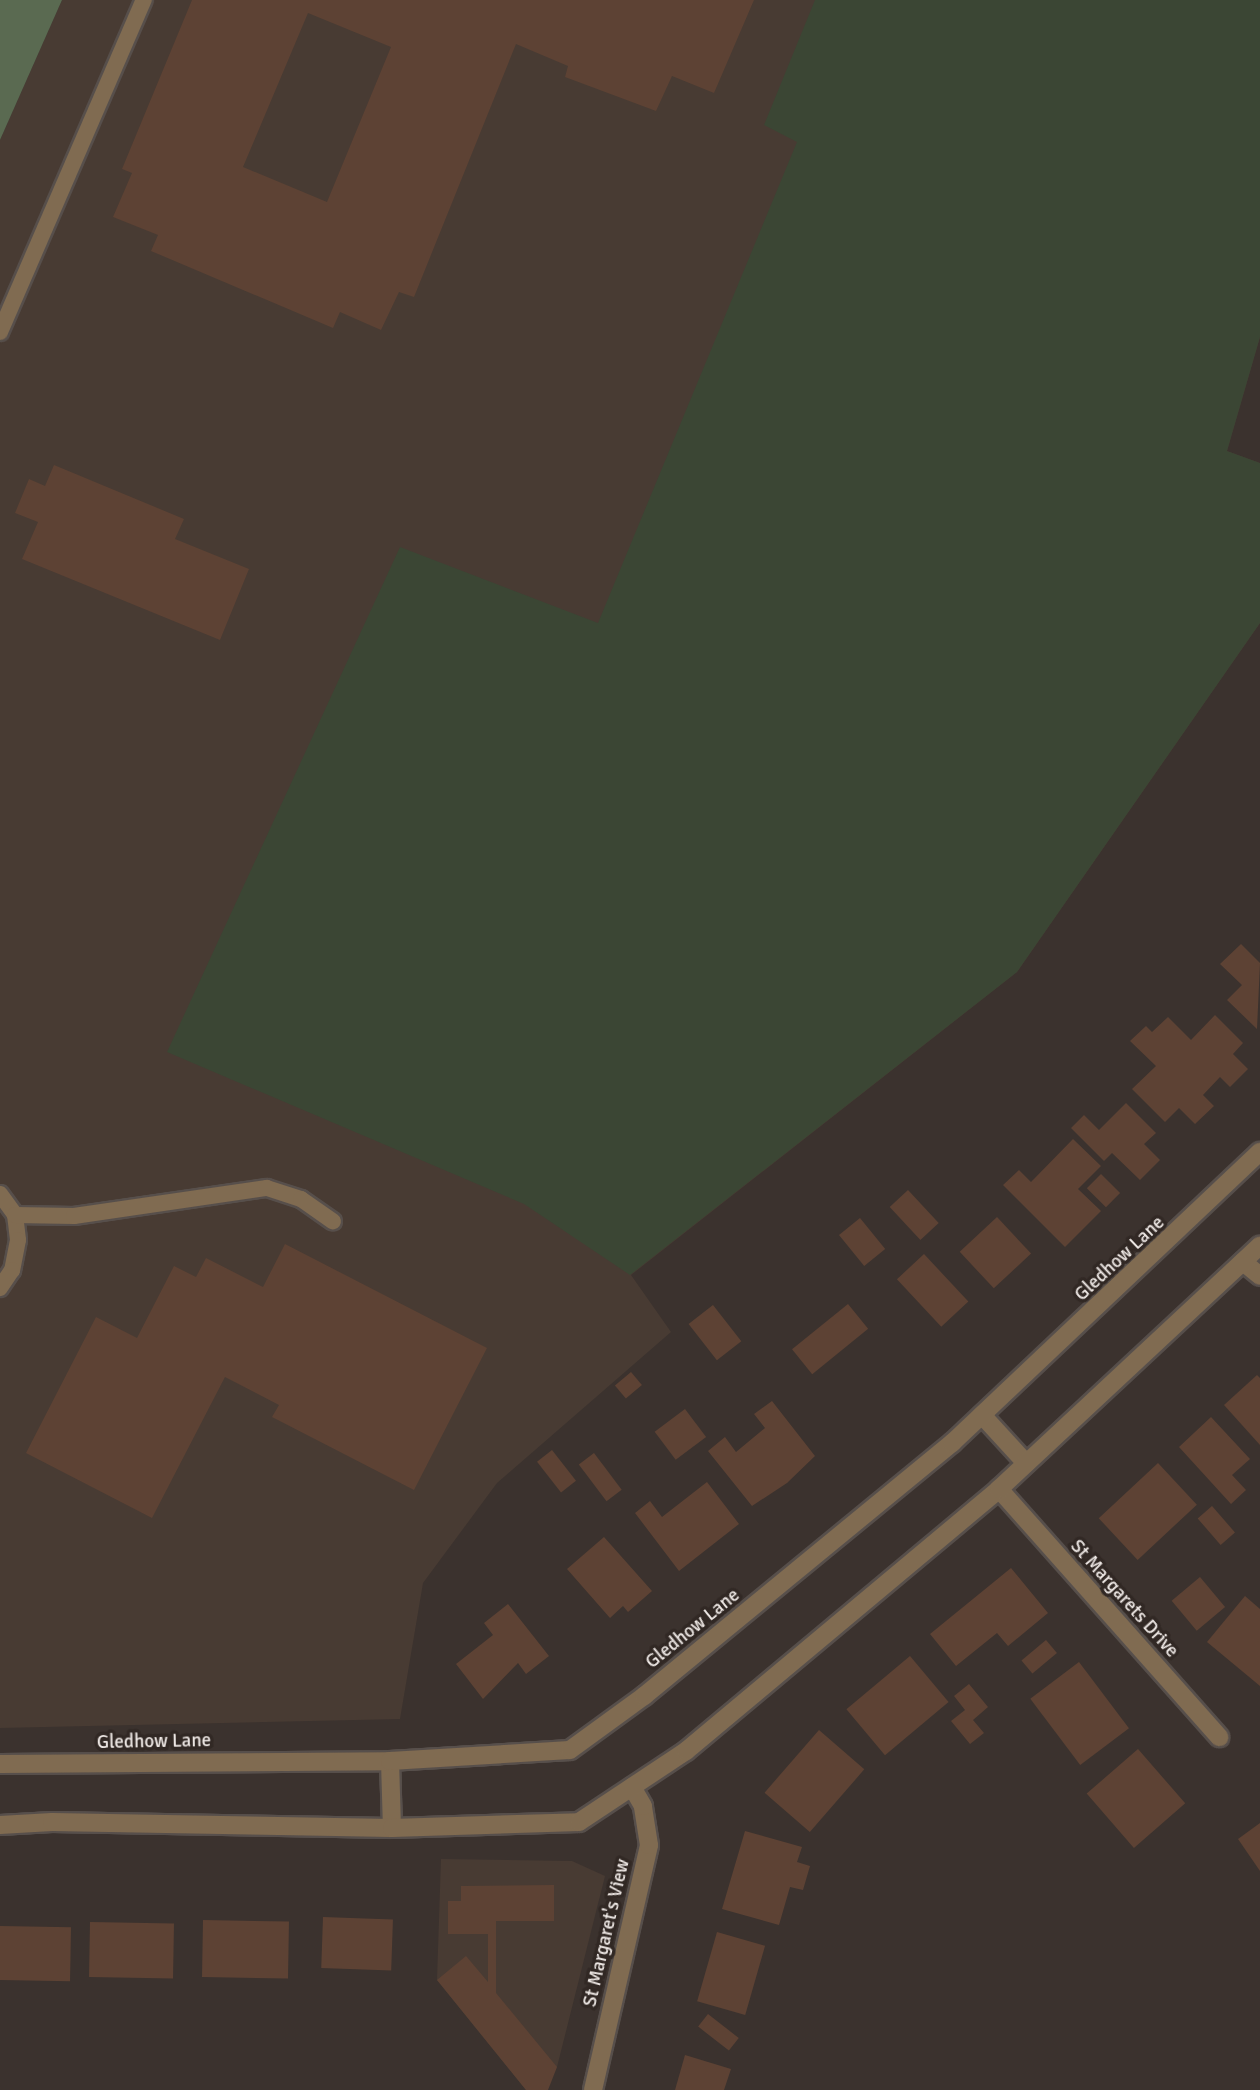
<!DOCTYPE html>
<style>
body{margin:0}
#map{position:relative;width:1260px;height:2090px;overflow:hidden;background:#3b322e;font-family:Signika,sans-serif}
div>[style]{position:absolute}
.built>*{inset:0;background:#483b33}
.green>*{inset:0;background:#3b4634}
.forest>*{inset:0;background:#5a6a51}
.building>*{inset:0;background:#5d4234;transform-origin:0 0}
.roads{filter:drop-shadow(2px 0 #574f4b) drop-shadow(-2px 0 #574f4b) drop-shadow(0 2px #574f4b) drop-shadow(0 -2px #574f4b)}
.service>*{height:16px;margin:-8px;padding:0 8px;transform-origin:8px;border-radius:8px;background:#806b51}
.minor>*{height:18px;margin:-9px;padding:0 9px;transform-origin:9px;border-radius:9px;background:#806b51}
.tertiary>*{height:18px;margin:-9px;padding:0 9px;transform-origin:9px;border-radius:9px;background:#806b51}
span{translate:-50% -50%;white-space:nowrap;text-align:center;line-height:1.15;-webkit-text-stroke:7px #312824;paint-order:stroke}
.street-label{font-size:19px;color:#ede7e4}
</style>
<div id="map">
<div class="built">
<i style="clip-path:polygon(62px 0,1260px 0,1260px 337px,1227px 451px,1260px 463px,1260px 623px,1017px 972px,631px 1275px,671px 1332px,497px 1483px,423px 1583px,400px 1719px,0 1728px,0 140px)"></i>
<i style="clip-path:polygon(441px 1859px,572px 1861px,605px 1876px,557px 2067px,526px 2090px,437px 1980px)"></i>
</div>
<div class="green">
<i style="clip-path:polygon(815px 0,1260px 0,1260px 337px,1227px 451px,1260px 463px,1260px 623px,1017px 972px,630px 1275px,524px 1204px,167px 1052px,400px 547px,598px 623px,797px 142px,764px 125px)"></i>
</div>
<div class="forest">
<i style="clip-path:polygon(0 0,62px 0,0 140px)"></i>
</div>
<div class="building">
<i style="clip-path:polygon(evenodd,192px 0,754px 0,714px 93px,672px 76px,656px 111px,565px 77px,568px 66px,516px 44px,414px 297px,399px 292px,381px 330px,340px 312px,333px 328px,151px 251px,158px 235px,113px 217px,132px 173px,122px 169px,192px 0,308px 13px,391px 47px,327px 202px,243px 167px,308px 13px)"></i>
<i style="clip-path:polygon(54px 465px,184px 519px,175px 539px,249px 569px,220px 640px,22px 559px,38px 522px,15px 513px,29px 479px,45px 486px)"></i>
<i style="clip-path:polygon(1241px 944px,1260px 963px,1257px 1029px,1227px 1000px,1242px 985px,1220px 964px)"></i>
<i style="clip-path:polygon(1215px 1015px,1243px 1043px,1233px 1054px,1248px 1069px,1230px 1087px,1220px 1077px,1203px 1095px,1214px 1106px,1195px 1124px,1179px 1108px,1165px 1122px,1132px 1089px,1156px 1066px,1130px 1041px,1146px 1026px,1152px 1032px,1168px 1017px,1191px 1040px)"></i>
<i style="clip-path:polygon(1126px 1103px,1156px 1133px,1144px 1144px,1160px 1160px,1140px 1180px,1112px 1153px,1104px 1161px,1071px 1128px,1084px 1115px,1099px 1130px)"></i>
<i style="clip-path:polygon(1073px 1139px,1101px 1166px,1078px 1189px,1101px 1211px,1065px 1247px,1003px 1185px,1019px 1170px,1031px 1182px)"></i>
<i style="left:1101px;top:1174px;width:27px;height:20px;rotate:45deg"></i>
<i style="left:908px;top:1190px;width:45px;height:25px;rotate:47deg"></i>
<i style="left:997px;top:1217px;width:50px;height:51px;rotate:47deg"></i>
<i style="left:860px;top:1218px;width:40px;height:27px;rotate:51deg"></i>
<i style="clip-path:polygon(285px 1244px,487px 1348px,414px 1490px,272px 1417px,279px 1405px,225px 1377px,152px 1518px,26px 1453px,96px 1317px,137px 1338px,174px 1266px,196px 1277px,206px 1258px,263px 1287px)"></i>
<i style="left:924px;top:1254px;width:65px;height:37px;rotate:47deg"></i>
<i style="left:848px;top:1304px;width:32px;height:72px;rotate:51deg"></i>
<i style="left:713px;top:1305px;width:46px;height:31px;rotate:52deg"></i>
<i style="left:631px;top:1372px;width:17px;height:21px;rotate:50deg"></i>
<i style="clip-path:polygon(1257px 1375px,1260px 1378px,1260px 1445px,1224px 1405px)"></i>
<i style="clip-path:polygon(772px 1401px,815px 1456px,787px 1483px,752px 1506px,708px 1451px,725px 1437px,736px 1452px,765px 1428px,754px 1414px)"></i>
<i style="left:685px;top:1409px;width:35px;height:38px;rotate:53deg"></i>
<i style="clip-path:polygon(1211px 1417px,1250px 1459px,1232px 1475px,1246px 1490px,1231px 1504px,1179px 1447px)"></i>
<i style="left:552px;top:1450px;width:39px;height:19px;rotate:52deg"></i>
<i style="left:594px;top:1453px;width:46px;height:19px;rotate:53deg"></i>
<i style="left:1158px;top:1463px;width:57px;height:81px;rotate:47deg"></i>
<i style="clip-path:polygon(707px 1482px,739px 1524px,679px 1571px,635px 1513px,650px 1501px,662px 1517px)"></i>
<i style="left:1212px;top:1506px;width:35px;height:19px;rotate:49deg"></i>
<i style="clip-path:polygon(604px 1537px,652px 1591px,628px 1612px,623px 1606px,610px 1618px,567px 1569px)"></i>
<i style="clip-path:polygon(1011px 1568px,1048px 1613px,1008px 1646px,997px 1633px,956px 1666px,930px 1634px)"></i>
<i style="left:1200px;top:1577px;width:39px;height:37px;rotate:50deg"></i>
<i style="clip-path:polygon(1245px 1596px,1260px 1609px,1260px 1686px,1207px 1642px)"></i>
<i style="clip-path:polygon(508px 1604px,549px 1656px,526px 1674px,518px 1663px,483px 1699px,456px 1664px,493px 1635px,484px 1623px)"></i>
<i style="left:1046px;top:1640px;width:17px;height:32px;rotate:50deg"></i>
<i style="left:910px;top:1656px;width:60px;height:83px;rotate:50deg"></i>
<i style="left:1079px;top:1662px;width:83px;height:61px;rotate:53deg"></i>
<i style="clip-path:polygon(969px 1684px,988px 1707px,973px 1720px,984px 1733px,970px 1744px,951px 1721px,965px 1710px,954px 1696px)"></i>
<i style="left:819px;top:1730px;width:60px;height:83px;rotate:41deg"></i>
<i style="left:1138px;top:1749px;width:72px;height:68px;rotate:49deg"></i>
<i style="clip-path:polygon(1260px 1823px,1260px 1871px,1238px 1839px)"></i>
<i style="clip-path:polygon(745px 1831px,802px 1847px,797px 1862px,810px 1866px,803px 1890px,790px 1887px,779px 1925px,722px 1909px)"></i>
<i style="clip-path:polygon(554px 1885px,554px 1921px,496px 1921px,496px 1993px,557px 2067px,548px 2090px,526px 2090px,437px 1980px,466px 1956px,488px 1982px,488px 1934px,448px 1934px,448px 1901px,461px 1901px,461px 1886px)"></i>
<i style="left:323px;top:1917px;width:70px;height:51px;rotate:2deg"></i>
<i style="left:203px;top:1920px;width:86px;height:57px;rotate:1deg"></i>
<i style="left:90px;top:1922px;width:84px;height:55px;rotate:1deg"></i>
<i style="left:0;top:1926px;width:71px;height:54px;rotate:1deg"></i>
<i style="left:717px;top:1932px;width:50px;height:72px;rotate:16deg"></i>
<i style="left:708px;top:2014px;width:39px;height:16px;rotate:38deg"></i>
<i style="clip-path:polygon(685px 2055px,731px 2069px,724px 2090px,675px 2090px)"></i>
</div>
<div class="roads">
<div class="service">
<i style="left:0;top:332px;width:362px;rotate:-66.6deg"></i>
<i style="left:0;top:1194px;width:26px;rotate:54deg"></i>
<i style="left:15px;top:1215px;width:25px;rotate:83deg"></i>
<i style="left:18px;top:1240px;width:31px;rotate:101deg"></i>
<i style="left:12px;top:1270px;width:22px;rotate:124deg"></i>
<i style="left:15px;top:1215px;width:59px;rotate:1deg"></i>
<i style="left:74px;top:1216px;width:195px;rotate:-8.3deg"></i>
<i style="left:267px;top:1188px;width:36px;rotate:18deg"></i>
<i style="left:301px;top:1199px;width:39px;rotate:35deg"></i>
</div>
<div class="minor">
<i style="left:1243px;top:1262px;width:22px;rotate:39deg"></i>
<i style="left:999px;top:1489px;width:332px;rotate:48.4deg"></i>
<i style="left:593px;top:2090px;width:251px;rotate:-77.1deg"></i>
<i style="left:649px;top:1845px;width:39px;rotate:-99deg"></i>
<i style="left:643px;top:1806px;width:22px;rotate:-120deg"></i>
</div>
<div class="tertiary">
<i style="left:982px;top:1415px;width:65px;rotate:47.5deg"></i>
<i style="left:390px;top:1761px;width:67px;rotate:88.3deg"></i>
<i style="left:0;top:1764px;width:390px;rotate:-0.4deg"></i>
<i style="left:390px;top:1761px;width:180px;rotate:-3.5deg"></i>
<i style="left:570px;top:1750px;width:92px;rotate:-36.1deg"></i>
<i style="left:644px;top:1696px;width:399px;rotate:-39.4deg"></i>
<i style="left:952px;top:1443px;width:424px;rotate:-43.4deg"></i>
<i style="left:0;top:1825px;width:52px;rotate:-3.3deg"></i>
<i style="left:52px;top:1822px;width:340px;rotate:1deg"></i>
<i style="left:392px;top:1828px;width:187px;rotate:-1.8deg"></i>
<i style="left:579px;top:1822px;width:128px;rotate:-33.6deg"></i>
<i style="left:686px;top:1751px;width:408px;rotate:-39.9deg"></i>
<i style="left:999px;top:1489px;width:357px;rotate:-43deg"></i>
</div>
</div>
<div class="street-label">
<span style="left:1120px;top:1259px;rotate:-43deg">Gledhow Lane</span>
<span style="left:1124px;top:1599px;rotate:48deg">St Margarets Drive</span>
<span style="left:693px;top:1629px;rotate:-39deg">Gledhow Lane</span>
<span style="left:154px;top:1742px;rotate:-1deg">Gledhow Lane</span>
<span style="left:607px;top:1933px;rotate:-77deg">St Margaret's View</span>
</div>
</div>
